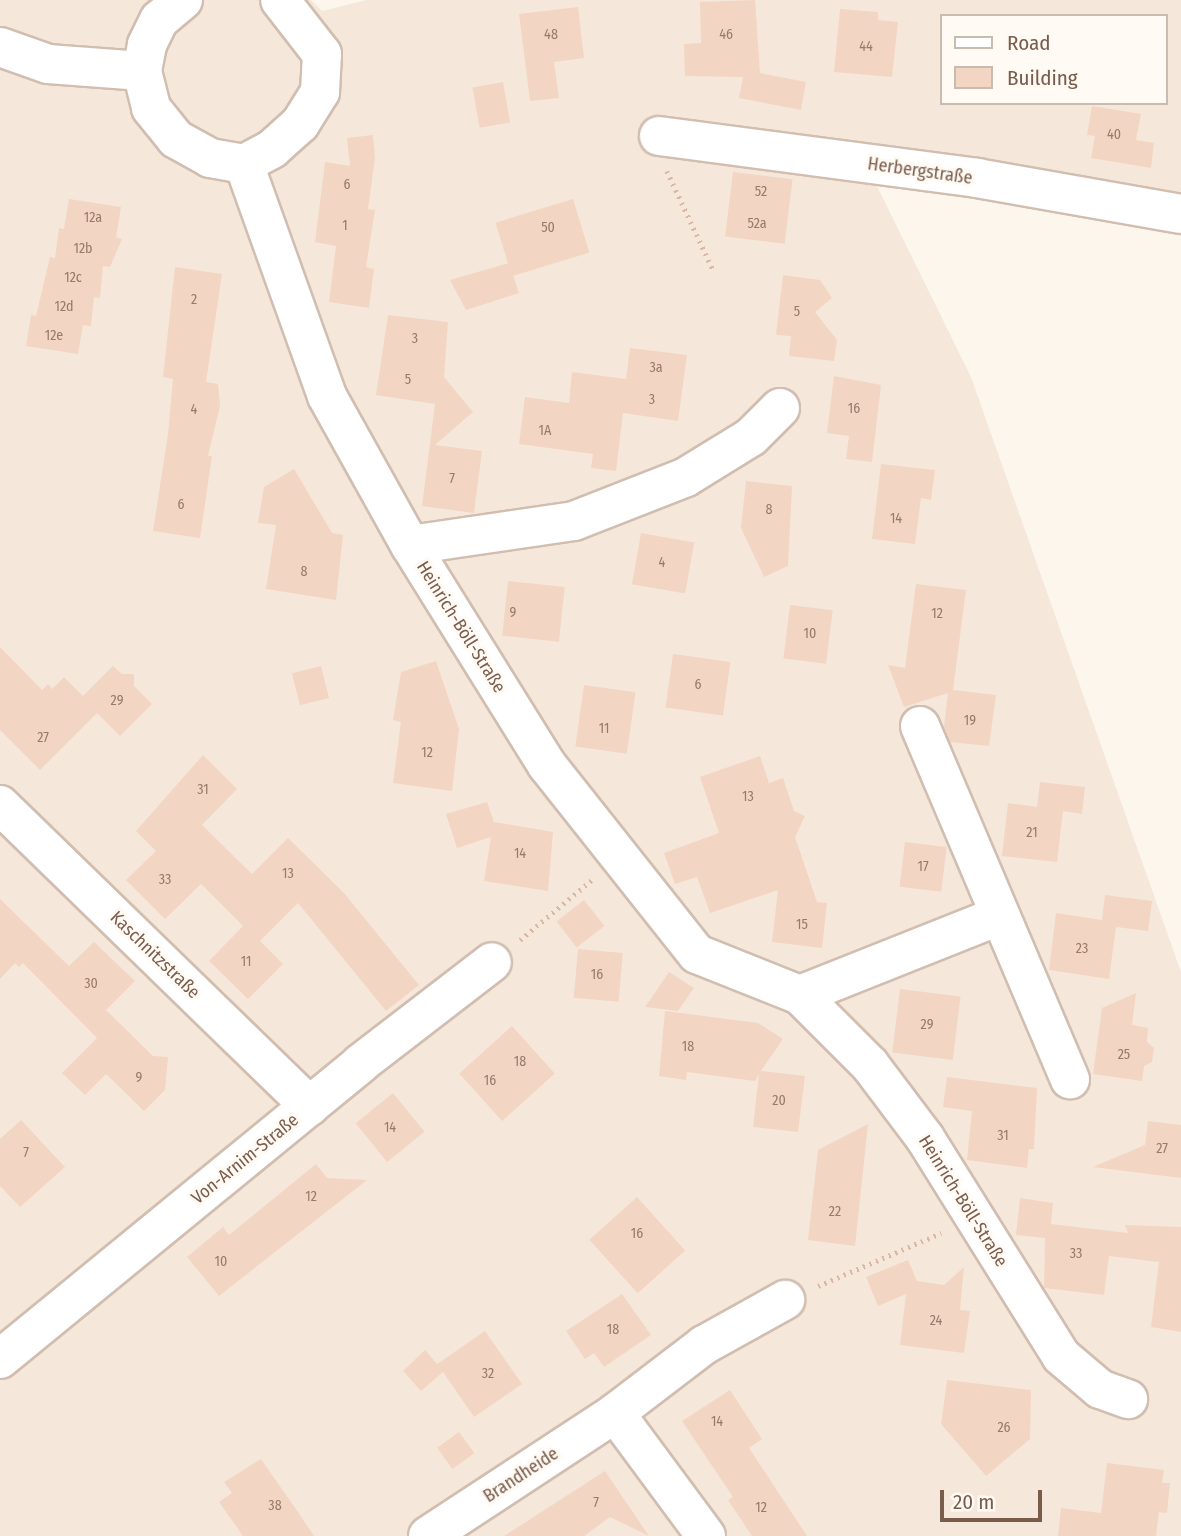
<!DOCTYPE html>
<meta charset="utf-8">
<style>
body{margin:0}
#map{position:relative;width:1181px;height:1536px;overflow:hidden;background:#fdf6ec;font-family:"Fira Sans Condensed",sans-serif}
div>[style]{position:absolute}
.residential>*{inset:0;background:#f5e8da}
.building>*{inset:0;background:#f3d5c3;transform-origin:0 0}
.path>*{height:4.5px;margin-top:-2.25px;transform-origin:0;background:repeating-linear-gradient(90deg,#d9b8a5 0 2px,transparent 0 7px)}
.roads{filter:drop-shadow(2px 0 #d1beb0) drop-shadow(-2px 0 #d1beb0) drop-shadow(0 2px #d1beb0) drop-shadow(0 -2px #d1beb0)}
.street>*{height:38px;margin:-19px;padding:0 19px;transform-origin:19px;border-radius:19px;background:#fff}
span{translate:-50% -50%;white-space:nowrap;text-align:center;line-height:1.15;-webkit-text-stroke:6px #fffaf3;paint-order:stroke}
.number-label{font-size:14px;color:#987a6a}
.number-label span{-webkit-text-stroke-width:0}
.street-label{font-size:18px;color:#7a5c4d}
.legend{position:absolute;left:940px;top:14px;width:228px;height:91px;box-sizing:border-box;background:#fffaf3;border:2px solid #cabbb1;margin:0;padding:9px 12px;list-style:none;font-size:21px;color:#7a5c4d}
.legend li{display:flex;align-items:center;gap:14px;height:35px}
.legend b{width:35px;border:2px solid #cabbb1}
.scale{position:absolute;left:940px;top:1490px;width:102px;height:32px;box-sizing:border-box;border:4px solid #7a5c4d;border-top:0;padding-left:9px;font-size:21px;line-height:24px;white-space:nowrap;color:#7a5c4d;-webkit-text-stroke:5px #fffaf3;paint-order:stroke}
</style>
<div id="map">
<div class="residential">
<i style="clip-path:polygon(evenodd,0 0,311px 0,322px 11px,366px 0,1181px 0,1181px 202px,875px 182px,971px 377px,1181px 972px,1181px 1536px,0 1536px,0 0,941px 16px,1165px 16px,1165px 103px,941px 103px,941px 16px)"></i>
</div>
<div class="building">
<i style="clip-path:polygon(755px 0,760px 73px,806px 82px,801px 110px,739px 98px,743px 77px,685px 76px,684px 44px,701px 43px,700px 2px)"></i>
<i style="clip-path:polygon(578px 7px,584px 58px,554px 62px,559px 98px,530px 101px,519px 14px)"></i>
<i style="clip-path:polygon(840px 9px,878px 12px,878px 20px,898px 22px,892px 77px,834px 72px)"></i>
<i style="left:503px;top:82px;width:41px;height:31px;rotate:80deg"></i>
<i style="clip-path:polygon(1092px 106px,1141px 114px,1136px 140px,1154px 143px,1151px 168px,1091px 158px,1095px 136px,1087px 135px)"></i>
<i style="clip-path:polygon(373px 135px,375px 158px,368px 209px,375px 210px,366px 267px,374px 269px,369px 308px,329px 302px,336px 246px,315px 242px,325px 162px,350px 166px,347px 138px)"></i>
<i style="left:733px;top:172px;width:60px;height:65px;rotate:7deg"></i>
<i style="clip-path:polygon(69px 199px,121px 207px,116px 237px,122px 239px,110px 267px,103px 266px,100px 298px,94px 297px,91px 326px,83px 325px,78px 354px,26px 346px,31px 315px,36px 316px,50px 257px,55px 258px,59px 228px,64px 229px)"></i>
<i style="left:573px;top:199px;width:56px;height:81px;rotate:73deg"></i>
<i style="clip-path:polygon(509px 263px,519px 293px,466px 310px,450px 280px)"></i>
<i style="clip-path:polygon(175px 267px,222px 274px,206px 382px,218px 384px,220px 406px,208px 456px,212px 456px,200px 538px,153px 531px,168px 434px,173px 379px,163px 377px)"></i>
<i style="clip-path:polygon(783px 275px,820px 280px,832px 298px,815px 312px,837px 340px,834px 361px,789px 356px,791px 336px,776px 335px)"></i>
<i style="clip-path:polygon(388px 315px,448px 322px,444px 377px,473px 412px,435px 445px,482px 451px,474px 513px,422px 506px,435px 404px,376px 395px)"></i>
<i style="clip-path:polygon(630px 348px,687px 355px,678px 421px,623px 413px,616px 471px,591px 468px,593px 454px,519px 444px,525px 397px,569px 403px,572px 372px,626px 379px)"></i>
<i style="clip-path:polygon(834px 376px,881px 385px,872px 462px,846px 459px,849px 436px,827px 433px)"></i>
<i style="clip-path:polygon(881px 464px,935px 470px,931px 500px,921px 498px,915px 544px,872px 539px)"></i>
<i style="clip-path:polygon(294px 469px,332px 533px,343px 535px,336px 600px,266px 589px,276px 525px,258px 523px,264px 487px)"></i>
<i style="clip-path:polygon(746px 481px,792px 486px,788px 566px,764px 577px,741px 528px)"></i>
<i style="left:641px;top:533px;width:54px;height:52px;rotate:10deg"></i>
<i style="left:508px;top:581px;width:57px;height:55px;rotate:6deg"></i>
<i style="clip-path:polygon(916px 584px,966px 590px,953px 690px,996px 695px,989px 746px,950px 742px,944px 726px,948px 693px,904px 707px,888px 665px,905px 668px)"></i>
<i style="left:790px;top:605px;width:43px;height:54px;rotate:7deg"></i>
<i style="clip-path:polygon(0 647px,42px 690px,48px 684px,52px 689px,64px 677px,83px 696px,113px 666px,122px 674px,134px 674px,134px 686px,152px 704px,120px 736px,97px 713px,40px 770px,0 730px)"></i>
<i style="left:673px;top:654px;width:58px;height:54px;rotate:8deg"></i>
<i style="clip-path:polygon(436px 661px,459px 729px,452px 791px,393px 783px,401px 722px,393px 720px,401px 672px)"></i>
<i style="left:321px;top:666px;width:33px;height:30px;rotate:76deg"></i>
<i style="left:584px;top:685px;width:52px;height:62px;rotate:8deg"></i>
<i style="clip-path:polygon(203px 755px,237px 789px,202px 825px,252px 874px,288px 838px,344px 893px,419px 985px,386px 1011px,298px 903px,260px 941px,283px 964px,248px 999px,209px 961px,243px 926px,201px 884px,165px 919px,126px 880px,156px 851px,136px 831px)"></i>
<i style="clip-path:polygon(760px 756px,769px 783px,783px 778px,794px 811px,805px 816px,795px 837px,817px 902px,827px 903px,822px 948px,772px 942px,778px 890px,710px 913px,697px 877px,675px 884px,664px 853px,719px 833px,700px 777px)"></i>
<i style="clip-path:polygon(1040px 782px,1085px 787px,1082px 814px,1063px 811px,1057px 862px,1002px 856px,1008px 803px,1037px 807px)"></i>
<i style="clip-path:polygon(487px 802px,494px 822px,553px 832px,548px 891px,484px 881px,491px 837px,457px 848px,446px 814px)"></i>
<i style="left:905px;top:842px;width:42px;height:45px;rotate:7deg"></i>
<i style="clip-path:polygon(1105px 895px,1152px 901px,1148px 931px,1116px 927px,1109px 979px,1049px 970px,1056px 913px,1102px 920px)"></i>
<i style="clip-path:polygon(0 899px,69px 966px,94px 942px,135px 981px,106px 1010px,153px 1056px,168px 1057px,165px 1090px,144px 1111px,106px 1074px,85px 1095px,62px 1073px,97px 1038px,23px 963px,19px 967px,15px 963px,0 979px)"></i>
<i style="left:584px;top:900px;width:33px;height:35px;rotate:52deg"></i>
<i style="left:578px;top:949px;width:45px;height:49px;rotate:5deg"></i>
<i style="clip-path:polygon(669px 972px,694px 988px,678px 1011px,645px 1007px)"></i>
<i style="left:900px;top:989px;width:61px;height:64px;rotate:7deg"></i>
<i style="clip-path:polygon(1136px 993px,1132px 1025px,1148px 1028px,1147px 1042px,1154px 1048px,1152px 1062px,1144px 1066px,1142px 1081px,1093px 1074px,1102px 1008px)"></i>
<i style="clip-path:polygon(665px 1011px,758px 1023px,783px 1039px,761px 1071px,805px 1076px,798px 1132px,753px 1127px,759px 1074px,755px 1081px,687px 1072px,686px 1080px,659px 1076px)"></i>
<i style="left:512px;top:1026px;width:64px;height:71px;rotate:48deg"></i>
<i style="clip-path:polygon(947px 1077px,1037px 1088px,1034px 1149px,1029px 1149px,1027px 1168px,967px 1160px,972px 1111px,943px 1107px)"></i>
<i style="left:393px;top:1093px;width:50px;height:48px;rotate:51deg"></i>
<i style="clip-path:polygon(21px 1120px,65px 1167px,20px 1207px,0 1186px,0 1139px)"></i>
<i style="clip-path:polygon(1148px 1121px,1181px 1125px,1181px 1178px,1093px 1167px,1145px 1145px)"></i>
<i style="clip-path:polygon(868px 1124px,855px 1246px,808px 1240px,818px 1150px)"></i>
<i style="clip-path:polygon(316px 1164px,327px 1178px,367px 1180px,219px 1296px,187px 1257px,223px 1227px,229px 1235px)"></i>
<i style="left:637px;top:1197px;width:72px;height:64px;rotate:48deg"></i>
<i style="clip-path:polygon(1020px 1198px,1053px 1203px,1051px 1224px,1128px 1233px,1125px 1225px,1181px 1227px,1181px 1332px,1151px 1327px,1159px 1262px,1109px 1256px,1104px 1295px,1044px 1288px,1045px 1238px,1016px 1235px)"></i>
<i style="clip-path:polygon(908px 1260px,917px 1281px,944px 1285px,964px 1267px,960px 1310px,970px 1311px,964px 1353px,900px 1345px,906px 1294px,878px 1306px,866px 1277px)"></i>
<i style="clip-path:polygon(622px 1294px,651px 1335px,604px 1367px,594px 1353px,585px 1359px,566px 1331px)"></i>
<i style="clip-path:polygon(485px 1331px,522px 1384px,474px 1417px,443px 1372px,421px 1391px,403px 1371px,425px 1350px,437px 1364px)"></i>
<i style="clip-path:polygon(947px 1380px,1031px 1390px,1030px 1439px,986px 1476px,941px 1424px)"></i>
<i style="clip-path:polygon(730px 1390px,762px 1439px,749px 1448px,807px 1536px,752px 1536px,728px 1500px,733px 1497px,682px 1421px)"></i>
<i style="left:459px;top:1432px;width:26px;height:27px;rotate:54deg"></i>
<i style="clip-path:polygon(261px 1459px,300px 1515px,314px 1536px,243px 1536px,219px 1502px,232px 1493px,224px 1482px)"></i>
<i style="clip-path:polygon(1107px 1463px,1164px 1470px,1162px 1483px,1170px 1483px,1167px 1513px,1159px 1512px,1156px 1536px,1058px 1536px,1061px 1508px,1101px 1513px)"></i>
<i style="clip-path:polygon(605px 1471px,649px 1536px,610px 1517px,584px 1536px,504px 1536px)"></i>
</div>
<div class="path">
<i style="left:667px;top:171px;width:111px;rotate:65deg"></i>
<i style="left:520px;top:940px;width:97px;rotate:-40deg"></i>
<i style="left:818px;top:1286px;width:134px;rotate:-23.3deg"></i>
</div>
<div class="roads">
<div class="street">
<i style="left:183px;top:0;width:31px;rotate:140deg"></i>
<i style="left:159px;top:20px;width:28px;rotate:116deg"></i>
<i style="left:147px;top:45px;width:26px;rotate:101deg"></i>
<i style="left:142px;top:71px;width:38px;rotate:76deg"></i>
<i style="left:151px;top:108px;width:40px;rotate:51deg"></i>
<i style="left:176px;top:139px;width:39px;rotate:29deg"></i>
<i style="left:210px;top:158px;width:35px;rotate:10deg"></i>
<i style="left:244px;top:164px;width:32px;rotate:-28deg"></i>
<i style="left:272px;top:149px;width:38px;rotate:-42deg"></i>
<i style="left:300px;top:124px;width:38px;rotate:-58deg"></i>
<i style="left:320px;top:92px;width:38px;rotate:-87deg"></i>
<i style="left:322px;top:54px;width:68px;rotate:-127.9deg"></i>
<i style="left:0;top:47px;width:51px;rotate:19.5deg"></i>
<i style="left:48px;top:64px;width:94px;rotate:4.3deg"></i>
<i style="left:659px;top:136px;width:321px;rotate:7.5deg"></i>
<i style="left:977px;top:178px;width:207px;rotate:10deg"></i>
<i style="left:244px;top:164px;width:246px;rotate:70.3deg"></i>
<i style="left:327px;top:396px;width:171px;rotate:60.9deg"></i>
<i style="left:410px;top:545px;width:259px;rotate:58.1deg"></i>
<i style="left:547px;top:765px;width:241px;rotate:51.6deg"></i>
<i style="left:697px;top:954px;width:111px;rotate:21.7deg"></i>
<i style="left:800px;top:995px;width:99px;rotate:45deg"></i>
<i style="left:870px;top:1065px;width:91px;rotate:53deg"></i>
<i style="left:925px;top:1138px;width:257px;rotate:58deg"></i>
<i style="left:1061px;top:1356px;width:51px;rotate:40.2deg"></i>
<i style="left:1100px;top:1389px;width:30px;rotate:20deg"></i>
<i style="left:410px;top:545px;width:166px;rotate:-8.3deg"></i>
<i style="left:574px;top:521px;width:120px;rotate:-21.4deg"></i>
<i style="left:686px;top:477px;width:76px;rotate:-31.6deg"></i>
<i style="left:751px;top:437px;width:41px;rotate:-45deg"></i>
<i style="left:920px;top:726px;width:384px;rotate:67deg"></i>
<i style="left:0;top:805px;width:432px;rotate:44.2deg"></i>
<i style="left:800px;top:995px;width:214px;rotate:-21.7deg"></i>
<i style="left:0;top:1359px;width:467px;rotate:-39.3deg"></i>
<i style="left:361px;top:1063px;width:165px;rotate:-37.6deg"></i>
<i style="left:615px;top:1413px;width:153px;rotate:53.5deg"></i>
<i style="left:428px;top:1536px;width:224px;rotate:-33.3deg"></i>
<i style="left:615px;top:1413px;width:112px;rotate:-37.4deg"></i>
<i style="left:704px;top:1345px;width:93px;rotate:-29.1deg"></i>
</div>
</div>
<div class="number-label">
<span style="left:551px;top:35px">48</span>
<span style="left:726px;top:35px">46</span>
<span style="left:866px;top:47px">44</span>
<span style="left:1114px;top:135px">40</span>
<span style="left:347px;top:185px">6</span>
<span style="left:761px;top:192px">52</span>
<span style="left:93px;top:218px">12a</span>
<span style="left:757px;top:224px">52a</span>
<span style="left:345px;top:226px">1</span>
<span style="left:548px;top:228px">50</span>
<span style="left:83px;top:249px">12b</span>
<span style="left:73px;top:278px">12c</span>
<span style="left:194px;top:300px">2</span>
<span style="left:64px;top:307px">12d</span>
<span style="left:797px;top:312px">5</span>
<span style="left:54px;top:336px">12e</span>
<span style="left:415px;top:339px">3</span>
<span style="left:656px;top:368px">3a</span>
<span style="left:408px;top:380px">5</span>
<span style="left:652px;top:400px">3</span>
<span style="left:854px;top:409px">16</span>
<span style="left:194px;top:410px">4</span>
<span style="left:545px;top:431px">1A</span>
<span style="left:452px;top:479px">7</span>
<span style="left:181px;top:505px">6</span>
<span style="left:769px;top:510px">8</span>
<span style="left:896px;top:519px">14</span>
<span style="left:662px;top:563px">4</span>
<span style="left:304px;top:572px">8</span>
<span style="left:513px;top:613px">9</span>
<span style="left:937px;top:614px">12</span>
<span style="left:810px;top:634px">10</span>
<span style="left:698px;top:685px">6</span>
<span style="left:117px;top:701px">29</span>
<span style="left:970px;top:721px">19</span>
<span style="left:604px;top:729px">11</span>
<span style="left:43px;top:738px">27</span>
<span style="left:427px;top:753px">12</span>
<span style="left:203px;top:790px">31</span>
<span style="left:748px;top:797px">13</span>
<span style="left:1032px;top:833px">21</span>
<span style="left:520px;top:854px">14</span>
<span style="left:923px;top:867px">17</span>
<span style="left:288px;top:874px">13</span>
<span style="left:165px;top:880px">33</span>
<span style="left:802px;top:925px">15</span>
<span style="left:1082px;top:949px">23</span>
<span style="left:246px;top:962px">11</span>
<span style="left:597px;top:975px">16</span>
<span style="left:91px;top:984px">30</span>
<span style="left:927px;top:1025px">29</span>
<span style="left:688px;top:1047px">18</span>
<span style="left:1124px;top:1055px">25</span>
<span style="left:520px;top:1062px">18</span>
<span style="left:139px;top:1078px">9</span>
<span style="left:490px;top:1081px">16</span>
<span style="left:779px;top:1101px">20</span>
<span style="left:390px;top:1128px">14</span>
<span style="left:1003px;top:1136px">31</span>
<span style="left:1162px;top:1149px">27</span>
<span style="left:26px;top:1153px">7</span>
<span style="left:311px;top:1197px">12</span>
<span style="left:835px;top:1212px">22</span>
<span style="left:637px;top:1234px">16</span>
<span style="left:1076px;top:1254px">33</span>
<span style="left:221px;top:1262px">10</span>
<span style="left:936px;top:1321px">24</span>
<span style="left:613px;top:1330px">18</span>
<span style="left:488px;top:1374px">32</span>
<span style="left:717px;top:1422px">14</span>
<span style="left:1004px;top:1428px">26</span>
<span style="left:596px;top:1503px">7</span>
<span style="left:275px;top:1506px">38</span>
<span style="left:761px;top:1508px">12</span>
</div>
<div class="street-label">
<span style="left:920px;top:171px;rotate:8deg">Herbergstraße</span>
<span style="left:461px;top:627px;rotate:58deg">Heinrich-Böll-Straße</span>
<span style="left:155px;top:955px;rotate:44deg">Kaschnitzstraße</span>
<span style="left:245px;top:1159px;rotate:-39deg">Von-Arnim-Straße</span>
<span style="left:963px;top:1201px;rotate:58deg">Heinrich-Böll-Straße</span>
<span style="left:521px;top:1475px;rotate:-33deg">Brandheide</span>
</div>
<ul class="legend">
<li><b style="height:9px;background:#fff"></b>Road</li>
<li><b style="height:19px;background:#f3d5c3"></b>Building</li>
</ul>
<div class="scale">20 m</div>
</div>
